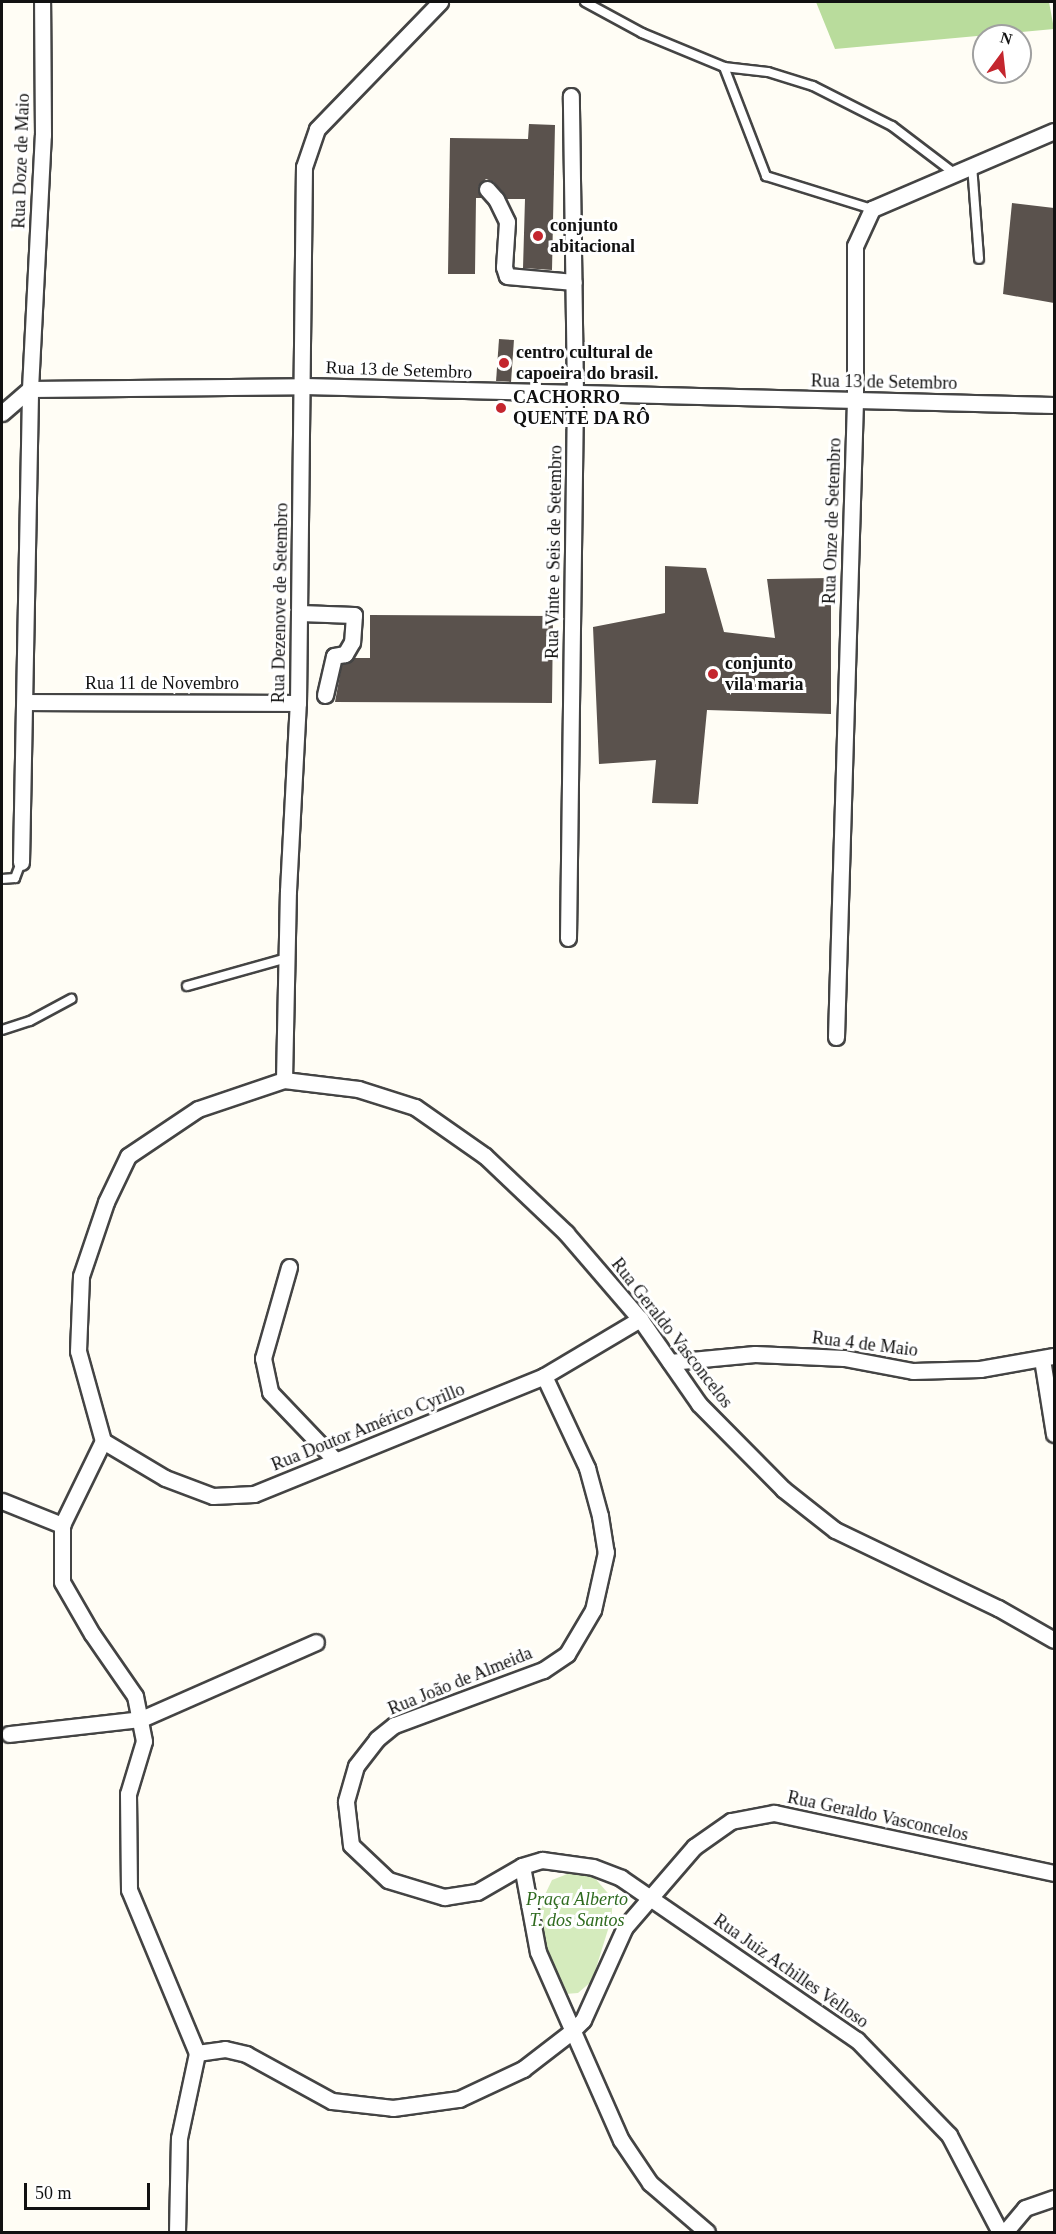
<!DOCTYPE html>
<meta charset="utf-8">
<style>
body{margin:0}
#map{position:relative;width:1056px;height:2234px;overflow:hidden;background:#fffdf5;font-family:Georgia,serif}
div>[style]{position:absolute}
.green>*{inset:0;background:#d5ebbd}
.forest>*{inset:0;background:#b9dc9c}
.building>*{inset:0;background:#5a524d;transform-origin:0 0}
.roads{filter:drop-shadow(2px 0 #444) drop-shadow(-2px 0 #444) drop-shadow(0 2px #444) drop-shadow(0 -2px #444)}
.service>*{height:8px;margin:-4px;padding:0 4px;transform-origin:4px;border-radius:4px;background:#fff}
.minor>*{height:15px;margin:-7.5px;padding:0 7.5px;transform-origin:7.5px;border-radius:7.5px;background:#fff}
.dots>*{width:16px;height:16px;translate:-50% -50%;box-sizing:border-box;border:3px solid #fff;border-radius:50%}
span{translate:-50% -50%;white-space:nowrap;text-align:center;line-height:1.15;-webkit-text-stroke:6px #fff;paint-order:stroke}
.street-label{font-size:18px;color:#111}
.poi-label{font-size:18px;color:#111;font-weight:700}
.left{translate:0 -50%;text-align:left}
.park-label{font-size:18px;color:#2f6b1f;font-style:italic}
.frame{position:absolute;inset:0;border:3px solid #111;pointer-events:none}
.north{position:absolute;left:972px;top:24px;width:60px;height:60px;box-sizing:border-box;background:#fff;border:2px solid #a0a0a0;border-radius:50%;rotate:15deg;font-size:16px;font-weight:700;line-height:24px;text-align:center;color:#111}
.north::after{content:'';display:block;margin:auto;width:21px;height:27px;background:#c4262e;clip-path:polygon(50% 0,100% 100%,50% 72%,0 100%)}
.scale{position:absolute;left:24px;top:2183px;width:126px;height:27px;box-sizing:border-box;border:3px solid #111;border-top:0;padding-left:8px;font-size:18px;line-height:21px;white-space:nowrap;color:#111;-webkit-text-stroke:4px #fff;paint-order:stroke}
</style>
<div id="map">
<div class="green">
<i style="clip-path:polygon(575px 1871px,593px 1876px,613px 1899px,611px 1920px,592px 1981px,578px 1993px,565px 1994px,549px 1971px,540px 1905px,552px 1880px)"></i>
</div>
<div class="forest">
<i style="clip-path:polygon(816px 2px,1049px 2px,1054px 29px,835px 49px)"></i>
</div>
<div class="building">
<i style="clip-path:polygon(529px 124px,555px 125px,552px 270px,523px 268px,525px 199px,507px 199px,494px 182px,486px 179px,478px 187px,482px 198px,476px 198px,475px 274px,448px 274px,450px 138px,528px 139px)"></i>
<i style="clip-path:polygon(1012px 203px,1054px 208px,1054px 303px,1003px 294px)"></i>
<i style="left:499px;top:339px;width:15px;height:42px;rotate:4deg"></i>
<i style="clip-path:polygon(665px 566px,706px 568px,724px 632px,775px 638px,767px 579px,831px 578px,831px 714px,707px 710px,698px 804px,652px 803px,656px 760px,599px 764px,593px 627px,665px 613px)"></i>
<i style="clip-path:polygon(370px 615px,553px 616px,552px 703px,335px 702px,342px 664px,354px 658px,370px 658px)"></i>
</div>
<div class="roads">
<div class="service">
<i style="left:585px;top:2px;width:65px;rotate:28.5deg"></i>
<i style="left:642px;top:33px;width:89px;rotate:22.5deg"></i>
<i style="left:724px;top:67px;width:44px;rotate:6.5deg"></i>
<i style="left:768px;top:72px;width:47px;rotate:17.3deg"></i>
<i style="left:813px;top:86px;width:89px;rotate:26.9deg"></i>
<i style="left:892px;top:126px;width:78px;rotate:37.2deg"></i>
<i style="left:724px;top:67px;width:117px;rotate:68.9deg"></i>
<i style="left:766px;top:176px;width:111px;rotate:17.3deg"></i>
<i style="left:972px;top:165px;width:94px;rotate:85.7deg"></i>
<i style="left:2px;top:879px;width:13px;rotate:-4deg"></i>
<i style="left:15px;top:878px;width:17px;rotate:-69deg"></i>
<i style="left:187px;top:986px;width:104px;rotate:-15.6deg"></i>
<i style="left:2px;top:1030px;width:29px;rotate:-18deg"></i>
<i style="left:30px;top:1021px;width:47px;rotate:-28.2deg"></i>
</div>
<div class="minor">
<i style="left:487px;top:189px;width:13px;rotate:48deg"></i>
<i style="left:496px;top:199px;width:25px;rotate:64deg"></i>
<i style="left:507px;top:222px;width:45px;rotate:93.8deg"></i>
<i style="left:504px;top:267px;width:9px;rotate:72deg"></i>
<i style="left:507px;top:276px;width:67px;rotate:5.1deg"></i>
<i style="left:30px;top:389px;width:274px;rotate:-0.6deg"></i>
<i style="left:304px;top:386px;width:750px;rotate:1.45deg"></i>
<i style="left:2px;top:413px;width:37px;rotate:-41deg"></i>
<i style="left:300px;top:613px;width:54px;rotate:2.1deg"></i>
<i style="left:354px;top:615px;width:27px;rotate:94deg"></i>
<i style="left:352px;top:642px;width:14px;rotate:120deg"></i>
<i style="left:345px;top:654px;width:11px;rotate:170deg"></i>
<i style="left:334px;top:656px;width:40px;rotate:103deg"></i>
<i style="left:25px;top:702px;width:273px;rotate:0.2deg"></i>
<i style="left:21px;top:862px;width:473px;rotate:-88.9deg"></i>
<i style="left:30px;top:389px;width:254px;rotate:-87.1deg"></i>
<i style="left:43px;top:135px;width:133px;rotate:-90.4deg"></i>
<i style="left:568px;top:938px;width:544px;rotate:-89.26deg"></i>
<i style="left:575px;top:394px;width:298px;rotate:-90.8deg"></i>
<i style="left:836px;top:1037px;width:636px;rotate:-88.29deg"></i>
<i style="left:855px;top:401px;width:155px;rotate:-90deg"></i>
<i style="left:855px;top:246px;width:41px;rotate:-65.3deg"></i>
<i style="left:872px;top:209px;width:198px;rotate:-23.2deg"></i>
<i style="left:284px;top:1080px;width:189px;rotate:-88.8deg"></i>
<i style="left:288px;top:891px;width:188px;rotate:-87deg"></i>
<i style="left:298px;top:703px;width:536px;rotate:-89.36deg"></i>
<i style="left:304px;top:167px;width:40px;rotate:-71.1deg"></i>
<i style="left:317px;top:129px;width:177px;rotate:-45.9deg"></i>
<i style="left:289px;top:1267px;width:95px;rotate:105.9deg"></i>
<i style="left:263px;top:1358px;width:35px;rotate:78deg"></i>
<i style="left:270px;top:1392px;width:95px;rotate:46.3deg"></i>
<i style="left:1042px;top:1359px;width:76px;rotate:80.9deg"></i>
<i style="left:670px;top:1362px;width:85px;rotate:-5.4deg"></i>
<i style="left:755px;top:1354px;width:89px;rotate:2.6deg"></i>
<i style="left:844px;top:1358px;width:70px;rotate:10.7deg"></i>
<i style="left:913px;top:1371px;width:67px;rotate:-1.7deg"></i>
<i style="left:980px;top:1369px;width:75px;rotate:-10deg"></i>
<i style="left:544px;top:1376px;width:102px;rotate:64.9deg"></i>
<i style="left:587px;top:1468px;width:50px;rotate:74.8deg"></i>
<i style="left:600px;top:1516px;width:36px;rotate:81deg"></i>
<i style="left:606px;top:1552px;width:59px;rotate:102.6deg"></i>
<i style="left:593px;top:1610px;width:51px;rotate:120.6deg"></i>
<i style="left:567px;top:1654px;width:29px;rotate:146deg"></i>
<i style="left:543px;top:1670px;width:159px;rotate:159.7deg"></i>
<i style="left:394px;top:1725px;width:22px;rotate:141deg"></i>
<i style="left:377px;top:1739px;width:34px;rotate:128deg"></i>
<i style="left:356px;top:1766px;width:37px;rotate:106deg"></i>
<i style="left:346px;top:1802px;width:43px;rotate:83.4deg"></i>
<i style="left:351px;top:1845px;width:51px;rotate:43.4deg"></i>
<i style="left:388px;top:1880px;width:59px;rotate:16.9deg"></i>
<i style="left:444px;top:1897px;width:33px;rotate:-9deg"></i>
<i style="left:477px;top:1892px;width:52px;rotate:-30deg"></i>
<i style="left:522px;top:1866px;width:21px;rotate:-17deg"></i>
<i style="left:542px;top:1860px;width:51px;rotate:7.8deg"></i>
<i style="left:593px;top:1867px;width:30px;rotate:21deg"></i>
<i style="left:621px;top:1878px;width:286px;rotate:34.5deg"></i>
<i style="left:857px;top:2040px;width:132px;rotate:45.9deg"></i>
<i style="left:949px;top:2135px;width:110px;rotate:62.3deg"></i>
<i style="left:103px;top:1441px;width:72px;rotate:30.8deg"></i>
<i style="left:165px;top:1478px;width:51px;rotate:20.6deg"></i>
<i style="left:213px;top:1496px;width:41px;rotate:-2.8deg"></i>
<i style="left:254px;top:1494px;width:313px;rotate:-22.1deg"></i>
<i style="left:544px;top:1376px;width:112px;rotate:-30.7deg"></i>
<i style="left:2px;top:1501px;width:65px;rotate:21.8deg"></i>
<i style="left:9px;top:1734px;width:133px;rotate:-6.5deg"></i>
<i style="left:141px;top:1719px;width:191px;rotate:-23.7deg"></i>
<i style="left:522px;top:1866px;width:87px;rotate:79.5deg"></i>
<i style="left:538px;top:1952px;width:206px;rotate:66.2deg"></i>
<i style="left:621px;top:2140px;width:52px;rotate:56deg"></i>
<i style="left:650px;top:2183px;width:75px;rotate:40.7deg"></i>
<i style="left:197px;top:2053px;width:177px;rotate:-112.6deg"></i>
<i style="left:129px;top:1890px;width:96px;rotate:-90.6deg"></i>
<i style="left:128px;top:1794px;width:55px;rotate:-73.2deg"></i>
<i style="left:144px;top:1741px;width:46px;rotate:-101.3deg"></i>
<i style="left:135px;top:1696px;width:75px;rotate:-124.7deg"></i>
<i style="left:92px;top:1634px;width:60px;rotate:-120deg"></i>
<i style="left:62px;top:1582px;width:57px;rotate:-90deg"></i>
<i style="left:62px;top:1525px;width:93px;rotate:-64deg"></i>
<i style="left:103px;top:1441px;width:93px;rotate:-105.5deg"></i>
<i style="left:78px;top:1351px;width:75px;rotate:-87.7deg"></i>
<i style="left:81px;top:1276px;width:78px;rotate:-71.3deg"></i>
<i style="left:106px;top:1202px;width:51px;rotate:-64.4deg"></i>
<i style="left:128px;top:1156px;width:84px;rotate:-33.9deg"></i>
<i style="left:198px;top:1109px;width:91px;rotate:-18.6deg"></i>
<i style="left:284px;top:1080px;width:75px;rotate:6.9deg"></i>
<i style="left:358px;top:1089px;width:60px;rotate:17.5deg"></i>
<i style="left:415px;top:1107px;width:85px;rotate:35deg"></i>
<i style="left:485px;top:1156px;width:112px;rotate:43.5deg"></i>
<i style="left:566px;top:1233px;width:113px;rotate:49.3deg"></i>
<i style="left:640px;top:1319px;width:103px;rotate:55.2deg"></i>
<i style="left:699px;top:1404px;width:120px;rotate:45.3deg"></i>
<i style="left:783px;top:1489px;width:66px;rotate:38.3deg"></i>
<i style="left:835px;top:1530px;width:181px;rotate:25.6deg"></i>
<i style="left:998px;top:1608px;width:64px;rotate:29.7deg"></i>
<i style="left:197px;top:2053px;width:28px;rotate:-8deg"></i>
<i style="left:225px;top:2049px;width:22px;rotate:13deg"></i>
<i style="left:246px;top:2054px;width:98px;rotate:28.7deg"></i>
<i style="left:332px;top:2101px;width:61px;rotate:6.5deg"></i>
<i style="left:393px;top:2108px;width:67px;rotate:-7.8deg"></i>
<i style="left:459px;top:2099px;width:71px;rotate:-25.1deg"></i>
<i style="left:523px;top:2069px;width:61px;rotate:-37.6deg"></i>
<i style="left:571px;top:2032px;width:17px;rotate:-45deg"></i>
<i style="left:583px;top:2020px;width:102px;rotate:-65.7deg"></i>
<i style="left:625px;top:1927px;width:106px;rotate:-49.2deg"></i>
<i style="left:694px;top:1847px;width:45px;rotate:-35.1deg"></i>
<i style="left:731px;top:1821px;width:44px;rotate:-10.5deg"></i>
<i style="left:774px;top:1813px;width:286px;rotate:12.1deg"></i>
<i style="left:177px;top:2232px;width:94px;rotate:-88.8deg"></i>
<i style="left:179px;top:2138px;width:87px;rotate:-78deg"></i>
<i style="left:1005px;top:2232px;width:31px;rotate:-50deg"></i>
<i style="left:1025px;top:2208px;width:31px;rotate:-19deg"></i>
</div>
</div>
<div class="dots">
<i style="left:538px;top:236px;background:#c4262e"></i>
<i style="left:504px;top:363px;background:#c4262e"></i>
<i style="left:501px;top:408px;background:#c4262e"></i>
<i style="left:713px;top:674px;background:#c4262e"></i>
</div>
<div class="street-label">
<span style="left:21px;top:161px;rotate:-88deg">Rua Doze de Maio</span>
<span style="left:399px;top:370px;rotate:2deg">Rua 13 de Setembro</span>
<span style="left:884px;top:382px;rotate:1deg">Rua 13 de Setembro</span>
<span style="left:832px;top:521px;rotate:-88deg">Rua Onze de Setembro</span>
<span style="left:554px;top:552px;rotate:-89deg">Rua Vinte e Seis de Setembro</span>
<span style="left:280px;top:603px;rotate:-89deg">Rua Dezenove de Setembro</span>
<span style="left:162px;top:683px">Rua 11 de Novembro</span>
<span style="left:672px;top:1333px;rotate:52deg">Rua Geraldo Vasconcelos</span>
<span style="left:865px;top:1344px;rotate:7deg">Rua 4 de Maio</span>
<span style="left:368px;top:1427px;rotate:-22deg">Rua Doutor Américo Cyrillo</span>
<span style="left:460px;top:1681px;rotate:-22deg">Rua João de Almeida</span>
<span style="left:878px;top:1816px;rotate:12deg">Rua Geraldo Vasconcelos</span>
<span style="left:791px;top:1971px;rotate:35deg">Rua Juiz Achilles Velloso</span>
</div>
<div class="poi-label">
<span class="left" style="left:550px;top:236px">conjunto<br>abitacional</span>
<span class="left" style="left:516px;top:363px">centro cultural de<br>capoeira do brasil.</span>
<span class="left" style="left:513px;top:408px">CACHORRO<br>QUENTE DA RÔ</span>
<span class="left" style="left:725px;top:674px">conjunto<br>vila maria</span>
</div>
<div class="park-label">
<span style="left:577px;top:1910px">Praça Alberto<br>T. dos Santos</span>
</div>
<div class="frame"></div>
<div class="north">N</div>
<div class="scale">50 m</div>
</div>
